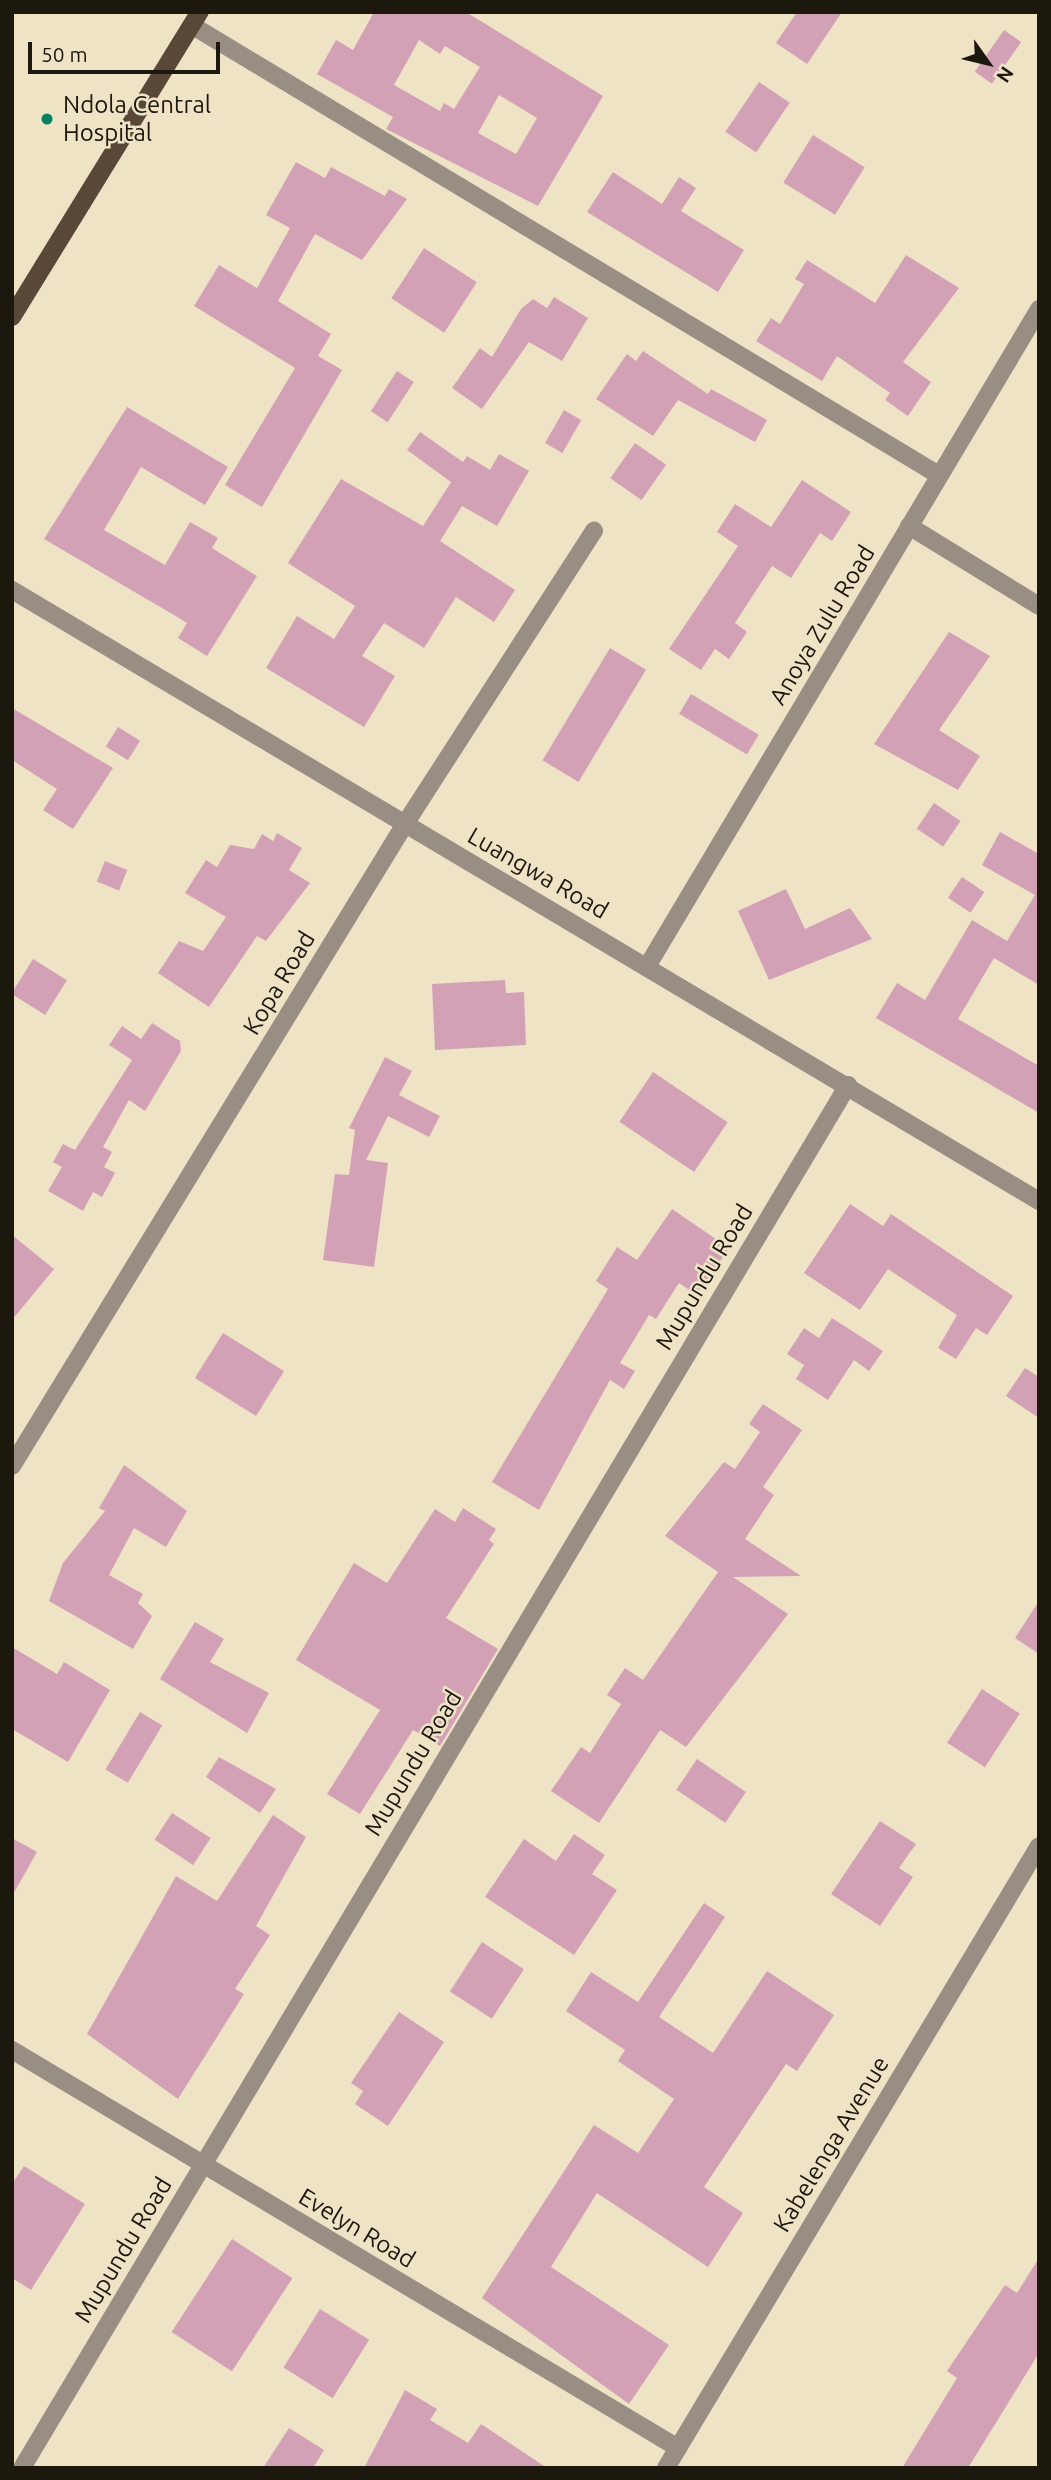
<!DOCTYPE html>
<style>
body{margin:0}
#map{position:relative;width:1051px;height:2480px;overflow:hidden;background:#efe3c6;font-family:Ubuntu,sans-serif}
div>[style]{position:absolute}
.building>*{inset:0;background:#d3a1b6;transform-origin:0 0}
.minor>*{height:18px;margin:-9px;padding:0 9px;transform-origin:9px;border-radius:9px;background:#988e84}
.major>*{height:18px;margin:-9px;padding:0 9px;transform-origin:9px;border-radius:9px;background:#594838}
.dots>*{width:19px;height:19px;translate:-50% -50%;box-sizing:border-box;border:4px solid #efe3c6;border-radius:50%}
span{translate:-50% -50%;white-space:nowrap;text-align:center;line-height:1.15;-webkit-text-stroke:5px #efe3c6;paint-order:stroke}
.poi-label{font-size:24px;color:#1d180e}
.left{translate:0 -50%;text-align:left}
.street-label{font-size:24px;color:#1d180e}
.frame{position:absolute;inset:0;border:14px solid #1d180e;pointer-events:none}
.north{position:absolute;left:953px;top:28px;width:70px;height:70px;-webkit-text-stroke:5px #efe3c6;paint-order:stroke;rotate:124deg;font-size:19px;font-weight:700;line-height:28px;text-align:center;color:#1d180e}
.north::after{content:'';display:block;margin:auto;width:24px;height:32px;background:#1d180e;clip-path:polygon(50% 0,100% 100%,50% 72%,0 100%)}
.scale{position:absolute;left:28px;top:42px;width:192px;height:32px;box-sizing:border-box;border:4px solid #1d180e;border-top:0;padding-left:9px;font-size:21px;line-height:24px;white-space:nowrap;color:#1d180e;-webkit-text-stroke:5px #efe3c6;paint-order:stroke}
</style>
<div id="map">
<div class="building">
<i style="clip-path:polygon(evenodd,374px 12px,466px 12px,603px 96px,538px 206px,386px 129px,393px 117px,317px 74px,336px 40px,353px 50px,374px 12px,419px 40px,440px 54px,445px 46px,480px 67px,454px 109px,444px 103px,440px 111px,394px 85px,419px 40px,374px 12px,499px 95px,537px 118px,516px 154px,478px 133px,499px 95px)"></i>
<i style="clip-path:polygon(797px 12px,842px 12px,807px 64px,776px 43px)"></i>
<i style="left:1004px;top:30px;width:21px;height:51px;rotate:35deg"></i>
<i style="left:759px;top:82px;width:37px;height:60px;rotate:34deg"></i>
<i style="left:813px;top:135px;width:61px;height:56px;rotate:32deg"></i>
<i style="clip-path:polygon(296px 162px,325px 178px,331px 167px,385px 196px,389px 189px,407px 199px,362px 260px,315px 234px,278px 301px,331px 334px,318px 356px,342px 370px,262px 507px,225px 485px,295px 368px,194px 306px,219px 265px,257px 288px,290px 228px,266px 215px)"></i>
<i style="clip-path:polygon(613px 172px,662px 204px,679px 177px,696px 188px,681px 211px,744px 250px,718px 292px,587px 212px)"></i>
<i style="left:424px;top:248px;width:63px;height:60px;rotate:33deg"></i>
<i style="clip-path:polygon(906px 255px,959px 288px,903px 362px,931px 382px,908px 416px,885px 400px,890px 393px,837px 356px,822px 381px,756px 341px,771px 318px,780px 324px,804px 284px,795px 279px,807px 260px,875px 303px)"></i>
<i style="clip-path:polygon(554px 297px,588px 318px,562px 361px,529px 342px,482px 409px,452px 388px,480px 348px,492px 357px,521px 309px,533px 299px,547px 308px)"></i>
<i style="clip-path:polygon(643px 351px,708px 394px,711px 389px,767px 420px,755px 442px,678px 400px,653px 436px,596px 399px,627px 354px,636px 361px)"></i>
<i style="left:397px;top:371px;width:20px;height:48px;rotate:33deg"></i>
<i style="clip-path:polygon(127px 407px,228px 467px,205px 505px,141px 467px,104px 530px,165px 565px,190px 522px,218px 538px,212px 548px,257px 576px,207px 656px,178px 638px,187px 623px,179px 618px,44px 539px)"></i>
<i style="left:564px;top:410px;width:20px;height:38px;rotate:30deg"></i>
<i style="clip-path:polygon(420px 432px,463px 462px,467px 456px,490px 470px,499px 454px,529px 471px,497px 526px,462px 506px,440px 541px,515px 590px,494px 622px,456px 597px,424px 648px,384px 623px,362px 656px,395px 676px,364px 727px,266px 668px,297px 616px,334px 639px,355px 606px,288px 563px,341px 479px,423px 526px,451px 482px,407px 450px)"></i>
<i style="left:635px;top:443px;width:38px;height:43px;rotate:35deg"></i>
<i style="clip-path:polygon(802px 480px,851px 512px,832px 541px,820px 533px,791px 578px,772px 566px,735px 623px,747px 632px,729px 659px,715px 649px,701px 670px,669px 649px,738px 546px,717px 532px,735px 504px,771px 527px)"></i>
<i style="clip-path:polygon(949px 632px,990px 656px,939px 730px,980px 756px,958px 790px,874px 744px)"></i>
<i style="left:610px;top:648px;width:42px;height:131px;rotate:31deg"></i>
<i style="left:691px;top:694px;width:79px;height:23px;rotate:31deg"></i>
<i style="clip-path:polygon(12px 708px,113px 768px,73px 829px,43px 810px,57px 789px,12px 760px)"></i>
<i style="left:118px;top:727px;width:26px;height:23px;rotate:32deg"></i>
<i style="left:934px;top:803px;width:32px;height:31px;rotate:34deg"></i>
<i style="clip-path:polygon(1000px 832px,1039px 854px,1039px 985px,994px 958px,958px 1019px,1039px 1066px,1039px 1113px,876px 1018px,897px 983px,925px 1000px,972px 920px,1007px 941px,1035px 895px,982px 865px)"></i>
<i style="clip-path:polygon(277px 833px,302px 848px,289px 870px,310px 883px,266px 941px,257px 936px,209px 1007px,158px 973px,179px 941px,203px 951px,226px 917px,185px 893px,206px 860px,217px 867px,230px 845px,254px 849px,262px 834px,273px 841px)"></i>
<i style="left:105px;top:861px;width:24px;height:22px;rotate:22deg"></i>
<i style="left:962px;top:877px;width:27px;height:25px;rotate:34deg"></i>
<i style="clip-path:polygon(786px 889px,805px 929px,850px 908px,872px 939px,769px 980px,738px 911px)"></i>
<i style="left:33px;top:959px;width:40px;height:41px;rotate:32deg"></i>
<i style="clip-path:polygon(505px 980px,506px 993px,524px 992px,526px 1045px,435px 1050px,432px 984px)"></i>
<i style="clip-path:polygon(152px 1023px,180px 1041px,181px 1051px,145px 1111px,129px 1100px,103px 1147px,112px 1152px,104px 1167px,115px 1173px,102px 1197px,93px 1192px,83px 1211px,48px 1191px,62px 1167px,53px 1162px,63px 1144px,75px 1150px,132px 1060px,109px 1045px,122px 1026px,141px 1039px)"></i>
<i style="clip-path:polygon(385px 1057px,412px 1071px,399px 1095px,440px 1116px,429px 1137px,388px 1116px,366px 1160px,388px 1163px,374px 1267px,323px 1260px,335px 1174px,349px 1175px,355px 1130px,349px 1128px)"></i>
<i style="left:653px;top:1072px;width:90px;height:60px;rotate:34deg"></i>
<i style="clip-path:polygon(850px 1204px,883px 1226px,891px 1214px,1013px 1296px,987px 1335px,976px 1328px,956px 1359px,938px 1348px,957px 1315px,888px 1269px,860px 1310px,804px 1273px)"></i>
<i style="clip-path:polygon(672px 1209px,729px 1248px,697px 1295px,679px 1283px,656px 1319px,649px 1315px,620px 1363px,635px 1371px,624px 1389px,610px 1380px,539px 1510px,492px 1482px,608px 1289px,596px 1281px,617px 1247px,637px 1260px)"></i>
<i style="clip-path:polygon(12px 1235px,54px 1269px,12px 1320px)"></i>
<i style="clip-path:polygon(832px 1318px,883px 1351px,869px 1371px,854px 1360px,828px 1400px,796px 1379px,804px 1365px,787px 1354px,804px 1328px,819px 1338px)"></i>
<i style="left:223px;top:1333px;width:72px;height:53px;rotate:32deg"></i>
<i style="clip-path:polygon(1025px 1368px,1039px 1377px,1039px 1418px,1006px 1396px)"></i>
<i style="clip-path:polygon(763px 1404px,802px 1430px,763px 1487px,774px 1495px,745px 1539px,801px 1576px,733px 1577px,788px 1614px,686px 1747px,660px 1730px,599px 1823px,551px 1791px,581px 1747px,590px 1753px,621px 1704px,607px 1695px,625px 1668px,643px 1680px,718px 1572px,665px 1536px,724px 1462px,735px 1469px,760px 1432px,749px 1424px)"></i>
<i style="clip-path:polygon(124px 1465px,187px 1511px,166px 1547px,134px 1528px,109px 1575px,143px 1594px,138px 1603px,152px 1616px,133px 1649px,49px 1601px,63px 1563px,105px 1511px,99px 1508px)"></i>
<i style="clip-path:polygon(463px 1508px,496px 1529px,489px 1540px,494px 1544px,446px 1618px,498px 1649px,440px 1746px,413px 1730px,360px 1814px,327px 1794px,380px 1710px,296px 1660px,354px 1563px,387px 1583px,435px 1509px,455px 1522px)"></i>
<i style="clip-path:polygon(1039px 1601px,1039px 1654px,1015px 1638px)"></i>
<i style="clip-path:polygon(195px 1622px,224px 1639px,210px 1662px,269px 1693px,247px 1733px,160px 1679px)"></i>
<i style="clip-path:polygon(12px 1647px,57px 1674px,64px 1662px,110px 1690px,68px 1762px,12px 1729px)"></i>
<i style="left:982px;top:1689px;width:45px;height:64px;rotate:33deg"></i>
<i style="left:140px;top:1712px;width:26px;height:67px;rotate:31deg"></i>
<i style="clip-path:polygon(219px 1757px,276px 1789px,260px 1813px,206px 1777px)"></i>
<i style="left:697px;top:1759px;width:59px;height:37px;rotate:34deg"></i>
<i style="left:172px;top:1813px;width:46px;height:32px;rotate:33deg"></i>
<i style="clip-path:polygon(273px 1815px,306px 1837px,256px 1926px,270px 1935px,235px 1989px,244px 1994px,178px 2099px,87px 2034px,176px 1876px,217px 1901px)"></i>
<i style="clip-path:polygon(880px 1821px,916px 1844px,899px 1868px,913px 1877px,880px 1926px,831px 1894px)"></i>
<i style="clip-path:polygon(574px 1834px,605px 1855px,592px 1874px,617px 1890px,574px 1955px,485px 1897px,524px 1839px,556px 1861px)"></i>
<i style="clip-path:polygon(12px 1838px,37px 1852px,12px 1896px)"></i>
<i style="clip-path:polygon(704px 1903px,725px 1917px,659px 2017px,713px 2053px,767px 1971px,834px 2015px,797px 2071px,786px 2064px,704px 2187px,743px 2213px,708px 2267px,597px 2193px,551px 2267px,669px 2345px,629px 2404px,482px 2298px,594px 2125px,638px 2153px,674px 2099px,618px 2061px,625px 2050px,566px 2011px,591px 1972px,638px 2002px)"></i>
<i style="left:482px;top:1942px;width:50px;height:59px;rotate:33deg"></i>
<i style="clip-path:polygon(399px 2012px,444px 2042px,388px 2126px,355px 2104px,363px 2091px,351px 2083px)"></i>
<i style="clip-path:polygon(24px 2166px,85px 2204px,31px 2290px,12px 2278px,12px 2184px)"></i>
<i style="left:232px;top:2239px;width:72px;height:111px;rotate:33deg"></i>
<i style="clip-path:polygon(1039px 2258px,1039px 2353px,968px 2468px,902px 2468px,957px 2378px,947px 2371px,1005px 2285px,1017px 2293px)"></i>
<i style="left:320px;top:2309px;width:58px;height:69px;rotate:32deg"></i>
<i style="clip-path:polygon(405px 2390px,437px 2409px,430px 2420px,468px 2443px,481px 2424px,547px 2468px,364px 2468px)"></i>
<i style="clip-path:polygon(289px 2428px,324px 2450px,313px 2468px,263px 2468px)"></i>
</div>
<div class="minor">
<i style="left:193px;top:26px;width:868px;rotate:31.05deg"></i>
<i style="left:909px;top:526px;width:153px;rotate:31.6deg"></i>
<i style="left:12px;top:590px;width:1195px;rotate:30.75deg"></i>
<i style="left:648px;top:965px;width:764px;rotate:-59.2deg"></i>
<i style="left:12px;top:1466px;width:753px;rotate:-58.53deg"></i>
<i style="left:405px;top:824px;width:349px;rotate:-57.2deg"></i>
<i style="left:12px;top:2050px;width:776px;rotate:30.86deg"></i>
<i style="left:22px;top:2468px;width:1611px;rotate:-59.15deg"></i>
<i style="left:666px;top:2468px;width:725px;rotate:-59.05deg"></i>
</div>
<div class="major">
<i style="left:12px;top:317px;width:358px;rotate:-58.4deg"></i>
</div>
<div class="dots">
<i style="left:47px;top:119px;background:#08815f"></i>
</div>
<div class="poi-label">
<span class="left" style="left:63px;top:119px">Ndola Central<br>Hospital</span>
</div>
<div class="street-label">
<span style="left:822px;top:625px;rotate:-59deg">Anoya Zulu Road</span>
<span style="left:538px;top:873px;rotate:30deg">Luangwa Road</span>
<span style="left:279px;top:983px;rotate:-59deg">Kopa Road</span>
<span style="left:704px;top:1277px;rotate:-59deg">Mupundu Road</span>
<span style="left:413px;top:1763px;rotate:-59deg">Mupundu Road</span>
<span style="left:831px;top:2144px;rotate:-59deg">Kabelenga Avenue</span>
<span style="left:357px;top:2228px;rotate:31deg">Evelyn Road</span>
<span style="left:123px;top:2250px;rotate:-59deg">Mupundu Road</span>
</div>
<div class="frame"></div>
<div class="north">N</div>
<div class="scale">50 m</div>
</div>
